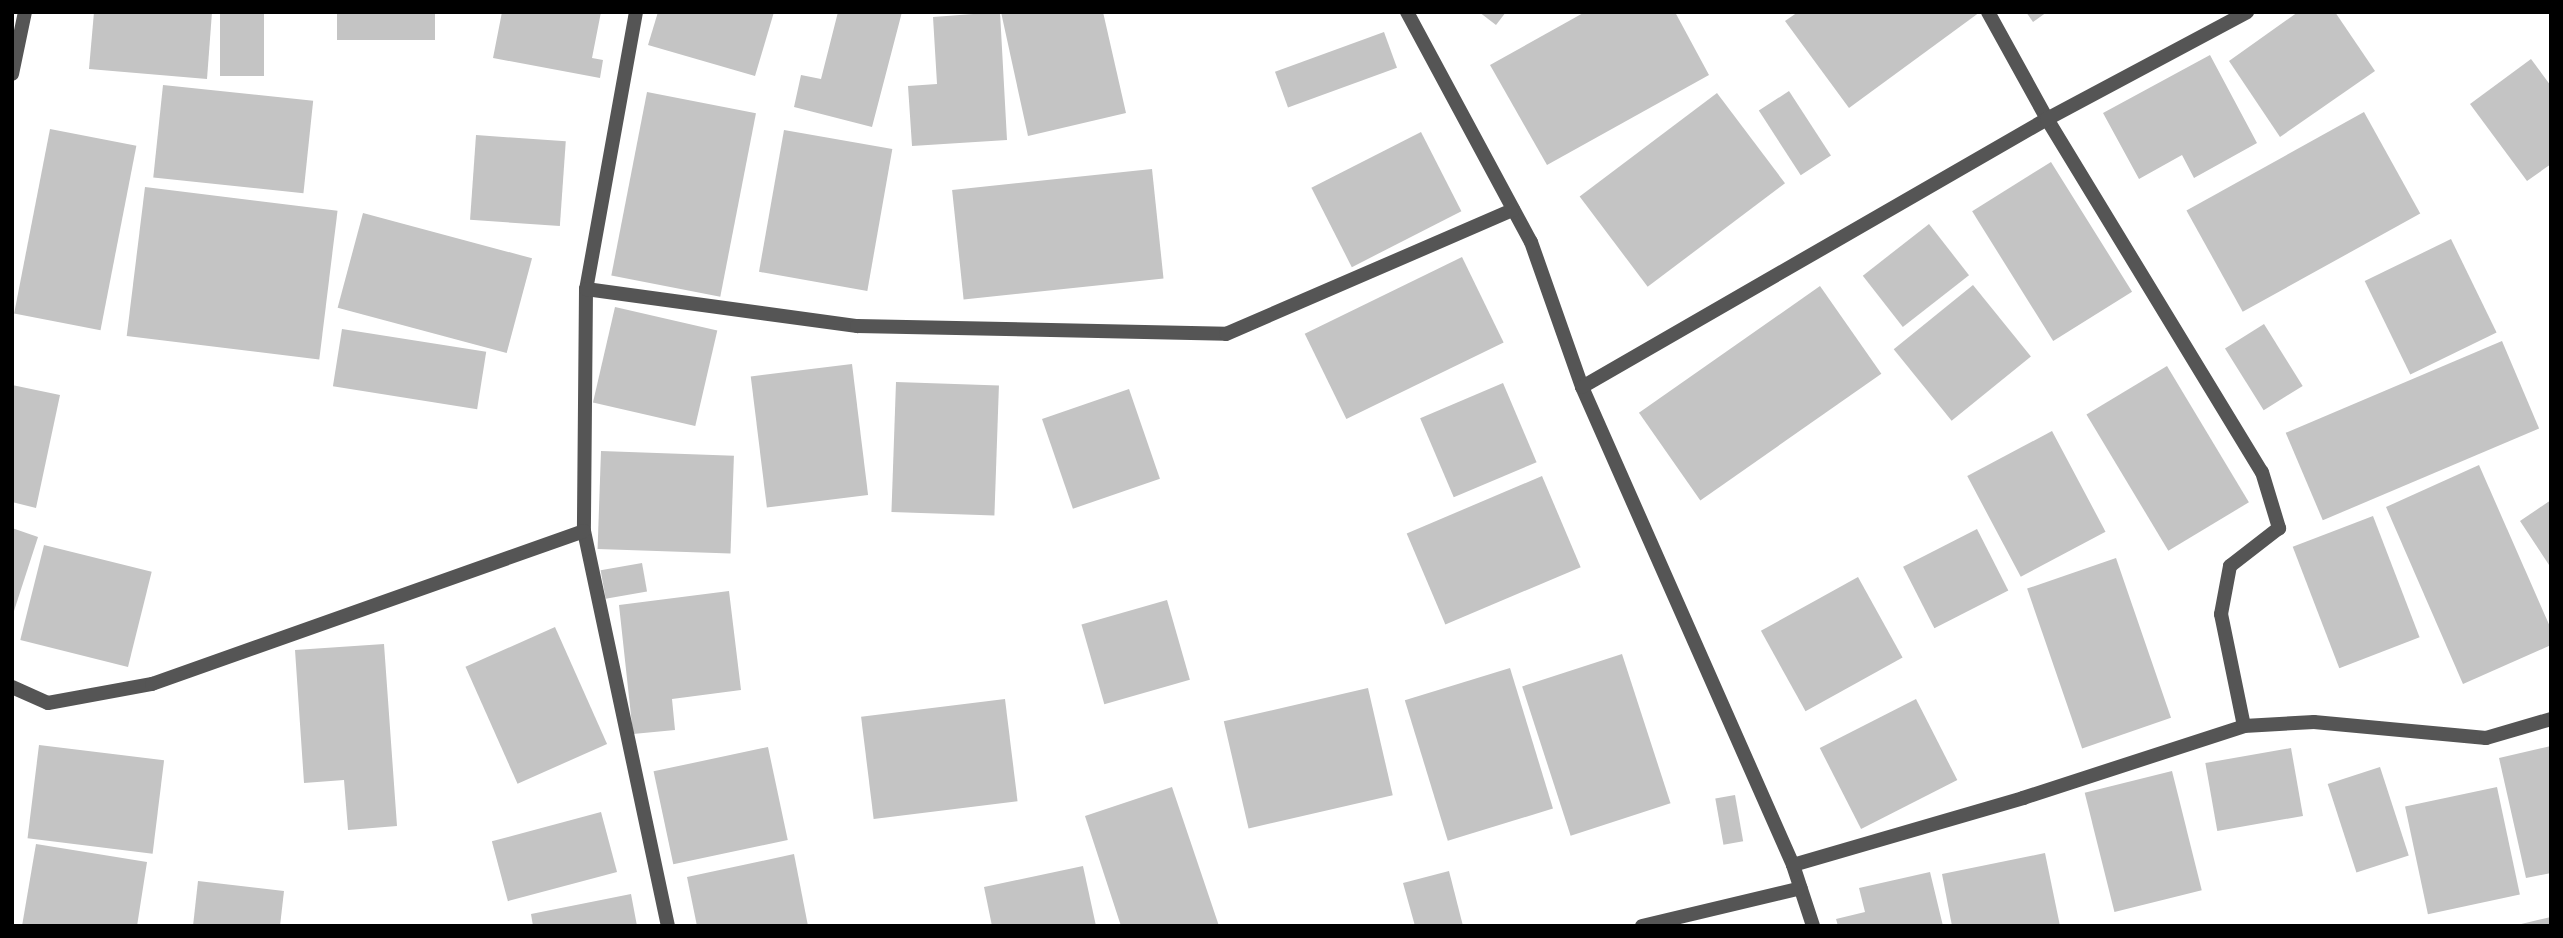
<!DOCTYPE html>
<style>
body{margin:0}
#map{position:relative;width:2563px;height:938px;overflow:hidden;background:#fff;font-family:Mulish,sans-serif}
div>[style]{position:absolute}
.building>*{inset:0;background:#c4c4c4;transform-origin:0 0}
.street>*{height:14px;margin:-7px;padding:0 7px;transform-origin:7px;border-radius:7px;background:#555}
span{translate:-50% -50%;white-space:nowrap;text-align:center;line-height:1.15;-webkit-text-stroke:7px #fff;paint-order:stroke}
.frame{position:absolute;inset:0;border:14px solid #000;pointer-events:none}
</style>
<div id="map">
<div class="building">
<i style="clip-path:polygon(94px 12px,212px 12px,207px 79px,89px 69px)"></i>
<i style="left:220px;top:12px;width:44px;height:64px"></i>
<i style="left:337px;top:12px;width:98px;height:28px"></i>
<i style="clip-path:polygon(502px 12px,601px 12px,592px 58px,603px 60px,600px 78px,493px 58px)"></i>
<i style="clip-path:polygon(658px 12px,774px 12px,755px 76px,648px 45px)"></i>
<i style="clip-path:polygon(838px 12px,902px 12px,872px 127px,794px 107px,801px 75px,821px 79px)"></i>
<i style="clip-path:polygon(1000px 12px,1007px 140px,912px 146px,908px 86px,937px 84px,933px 17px)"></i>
<i style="clip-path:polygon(1001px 12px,1103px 12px,1126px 113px,1028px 136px)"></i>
<i style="clip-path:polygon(1479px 12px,1506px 12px,1496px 25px)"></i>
<i style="clip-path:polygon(1585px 12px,1675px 12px,1709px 75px,1547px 165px,1490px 65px)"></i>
<i style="clip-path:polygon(1798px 12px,1980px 12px,1849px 108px,1785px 21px)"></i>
<i style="clip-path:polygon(2026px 12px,2047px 12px,2033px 22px)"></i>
<i style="clip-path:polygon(2298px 12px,2335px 12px,2375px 71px,2280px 137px,2229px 61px)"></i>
<i style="left:1384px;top:32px;width:38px;height:116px;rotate:70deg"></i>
<i style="clip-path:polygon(2210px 55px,2257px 143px,2194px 178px,2182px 155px,2139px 179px,2103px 113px)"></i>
<i style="clip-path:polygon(2531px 59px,2551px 86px,2551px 164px,2527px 181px,2470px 104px)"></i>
<i style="left:163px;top:85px;width:151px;height:93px;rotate:6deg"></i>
<i style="left:1789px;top:91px;width:77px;height:36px;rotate:57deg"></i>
<i style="left:647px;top:92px;width:111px;height:187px;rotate:11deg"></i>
<i style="left:1717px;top:93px;width:113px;height:172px;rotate:53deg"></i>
<i style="left:2364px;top:112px;width:116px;height:203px;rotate:61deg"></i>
<i style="left:50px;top:129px;width:88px;height:188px;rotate:11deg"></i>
<i style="left:784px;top:130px;width:110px;height:144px;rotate:10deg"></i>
<i style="left:1421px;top:132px;width:89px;height:123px;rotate:63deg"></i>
<i style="left:476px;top:135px;width:90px;height:85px;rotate:4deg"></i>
<i style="left:2051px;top:162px;width:153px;height:93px;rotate:58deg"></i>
<i style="left:1152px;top:169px;width:110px;height:201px;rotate:84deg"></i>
<i style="left:145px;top:187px;width:194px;height:150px;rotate:7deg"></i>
<i style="left:363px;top:213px;width:175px;height:98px;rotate:15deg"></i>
<i style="left:1929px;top:224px;width:65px;height:84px;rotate:52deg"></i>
<i style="left:2451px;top:239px;width:104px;height:96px;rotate:64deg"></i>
<i style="left:1462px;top:257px;width:95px;height:175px;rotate:64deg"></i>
<i style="left:1973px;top:285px;width:92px;height:102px;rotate:51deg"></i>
<i style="left:1820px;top:286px;width:107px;height:221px;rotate:55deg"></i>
<i style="left:615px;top:307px;width:105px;height:98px;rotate:13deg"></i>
<i style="left:2264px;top:324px;width:73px;height:46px;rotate:58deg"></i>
<i style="left:342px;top:329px;width:146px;height:58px;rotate:9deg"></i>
<i style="left:2502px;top:341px;width:95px;height:235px;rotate:67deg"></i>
<i style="left:852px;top:364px;width:132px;height:102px;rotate:83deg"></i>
<i style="left:2167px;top:366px;width:159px;height:94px;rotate:59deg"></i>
<i style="left:896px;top:382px;width:103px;height:130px;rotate:2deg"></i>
<i style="left:1503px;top:383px;width:86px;height:90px;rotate:67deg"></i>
<i style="clip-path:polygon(12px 385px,60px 395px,36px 508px,12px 502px)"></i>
<i style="left:1129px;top:389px;width:95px;height:92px;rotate:71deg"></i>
<i style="left:2052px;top:431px;width:114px;height:96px;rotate:62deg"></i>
<i style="left:601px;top:451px;width:133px;height:98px;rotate:2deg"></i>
<i style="clip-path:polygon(2479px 465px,2551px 629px,2551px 645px,2463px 684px,2386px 507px)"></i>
<i style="left:1542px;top:476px;width:99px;height:147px;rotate:67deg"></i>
<i style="clip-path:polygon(2551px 500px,2551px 568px,2520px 521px)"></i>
<i style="left:2373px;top:516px;width:130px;height:86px;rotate:69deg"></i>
<i style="clip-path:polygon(12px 528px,38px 537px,13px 614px,12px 613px)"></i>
<i style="left:1977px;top:529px;width:69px;height:83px;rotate:63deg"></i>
<i style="left:44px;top:545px;width:111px;height:98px;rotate:14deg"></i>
<i style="left:2116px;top:558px;width:169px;height:94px;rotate:71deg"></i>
<i style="left:642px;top:563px;width:29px;height:42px;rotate:80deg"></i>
<i style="left:1858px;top:577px;width:92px;height:111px;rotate:61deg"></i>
<i style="clip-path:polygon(729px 591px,741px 690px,672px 699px,675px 730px,633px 734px,619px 605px)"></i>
<i style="left:1167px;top:600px;width:83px;height:89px;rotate:74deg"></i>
<i style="left:555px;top:627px;width:128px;height:98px;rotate:66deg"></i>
<i style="clip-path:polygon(384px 644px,397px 826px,348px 830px,344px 780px,304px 783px,295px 650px)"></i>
<i style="left:1622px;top:654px;width:157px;height:105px;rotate:72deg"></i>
<i style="left:1510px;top:668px;width:147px;height:110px;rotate:73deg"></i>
<i style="left:1368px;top:688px;width:110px;height:148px;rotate:77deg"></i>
<i style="left:1005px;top:699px;width:103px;height:145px;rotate:83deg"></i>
<i style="left:1916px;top:699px;width:91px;height:108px;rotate:63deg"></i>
<i style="left:39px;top:745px;width:126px;height:94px;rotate:7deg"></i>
<i style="clip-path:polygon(2551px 746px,2551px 873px,2526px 878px,2499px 758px)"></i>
<i style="left:768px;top:747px;width:95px;height:117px;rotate:78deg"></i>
<i style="left:2291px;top:748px;width:69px;height:87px;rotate:80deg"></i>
<i style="left:2380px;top:767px;width:93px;height:55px;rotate:72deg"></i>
<i style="left:2172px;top:771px;width:123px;height:90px;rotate:76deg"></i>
<i style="clip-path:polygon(1172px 787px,1219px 926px,1121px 926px,1085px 816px)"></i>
<i style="left:2497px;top:787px;width:110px;height:94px;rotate:78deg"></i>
<i style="left:1735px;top:795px;width:47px;height:20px;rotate:80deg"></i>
<i style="left:601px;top:812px;width:62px;height:113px;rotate:75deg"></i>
<i style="clip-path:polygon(36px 844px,147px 862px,137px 926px,22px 926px)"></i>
<i style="clip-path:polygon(2045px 853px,2060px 926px,1952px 926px,1942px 874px)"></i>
<i style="clip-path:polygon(794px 854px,808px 926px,697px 926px,687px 877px)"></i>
<i style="clip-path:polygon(1083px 866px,1096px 926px,992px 926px,984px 887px)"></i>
<i style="clip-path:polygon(1449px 871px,1463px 926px,1415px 926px,1403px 883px)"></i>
<i style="clip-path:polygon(1930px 872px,1943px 926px,1838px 926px,1836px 919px,1865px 912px,1859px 888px)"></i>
<i style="clip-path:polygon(198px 881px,284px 891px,280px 926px,193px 926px)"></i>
<i style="clip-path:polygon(631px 894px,637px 926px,533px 926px,531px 914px)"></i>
<i style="clip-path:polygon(2551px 917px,2551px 926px,2518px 926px,2517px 925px)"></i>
</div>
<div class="street">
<i style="left:636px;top:12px;width:281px;rotate:100.2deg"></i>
<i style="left:586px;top:289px;width:242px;rotate:90.5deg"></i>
<i style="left:584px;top:531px;width:404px;rotate:78deg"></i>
<i style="left:1407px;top:12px;width:261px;rotate:61.7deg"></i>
<i style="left:1531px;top:242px;width:154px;rotate:70.6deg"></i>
<i style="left:1582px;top:387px;width:522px;rotate:66.18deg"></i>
<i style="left:1793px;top:865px;width:64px;rotate:71.8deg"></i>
<i style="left:1988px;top:12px;width:122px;rotate:61.1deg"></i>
<i style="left:2047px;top:119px;width:413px;rotate:58.7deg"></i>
<i style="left:2262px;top:472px;width:59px;rotate:73.1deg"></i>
<i style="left:2279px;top:528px;width:62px;rotate:142.2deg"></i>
<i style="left:2230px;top:566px;width:49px;rotate:100.6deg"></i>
<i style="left:2221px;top:614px;width:114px;rotate:78.4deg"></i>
<i style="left:12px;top:74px;width:63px;rotate:-78.2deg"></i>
<i style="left:586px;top:289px;width:274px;rotate:7.8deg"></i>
<i style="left:857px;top:326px;width:369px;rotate:1.2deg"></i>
<i style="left:1226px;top:334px;width:313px;rotate:-23.4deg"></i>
<i style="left:1582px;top:387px;width:537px;rotate:-29.96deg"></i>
<i style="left:2047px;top:119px;width:227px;rotate:-28.1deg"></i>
<i style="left:12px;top:687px;width:39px;rotate:24deg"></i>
<i style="left:48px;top:703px;width:106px;rotate:-10.4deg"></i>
<i style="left:152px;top:684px;width:458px;rotate:-19.5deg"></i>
<i style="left:1793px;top:865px;width:240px;rotate:-16.2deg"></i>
<i style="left:2023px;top:798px;width:232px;rotate:-18deg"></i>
<i style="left:2244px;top:726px;width:70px;rotate:-3.3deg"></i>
<i style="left:2314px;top:722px;width:173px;rotate:5.3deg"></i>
<i style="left:2486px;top:738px;width:68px;rotate:-16.3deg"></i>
<i style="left:1642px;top:926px;width:163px;rotate:-13.4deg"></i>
</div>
<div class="frame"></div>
</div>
